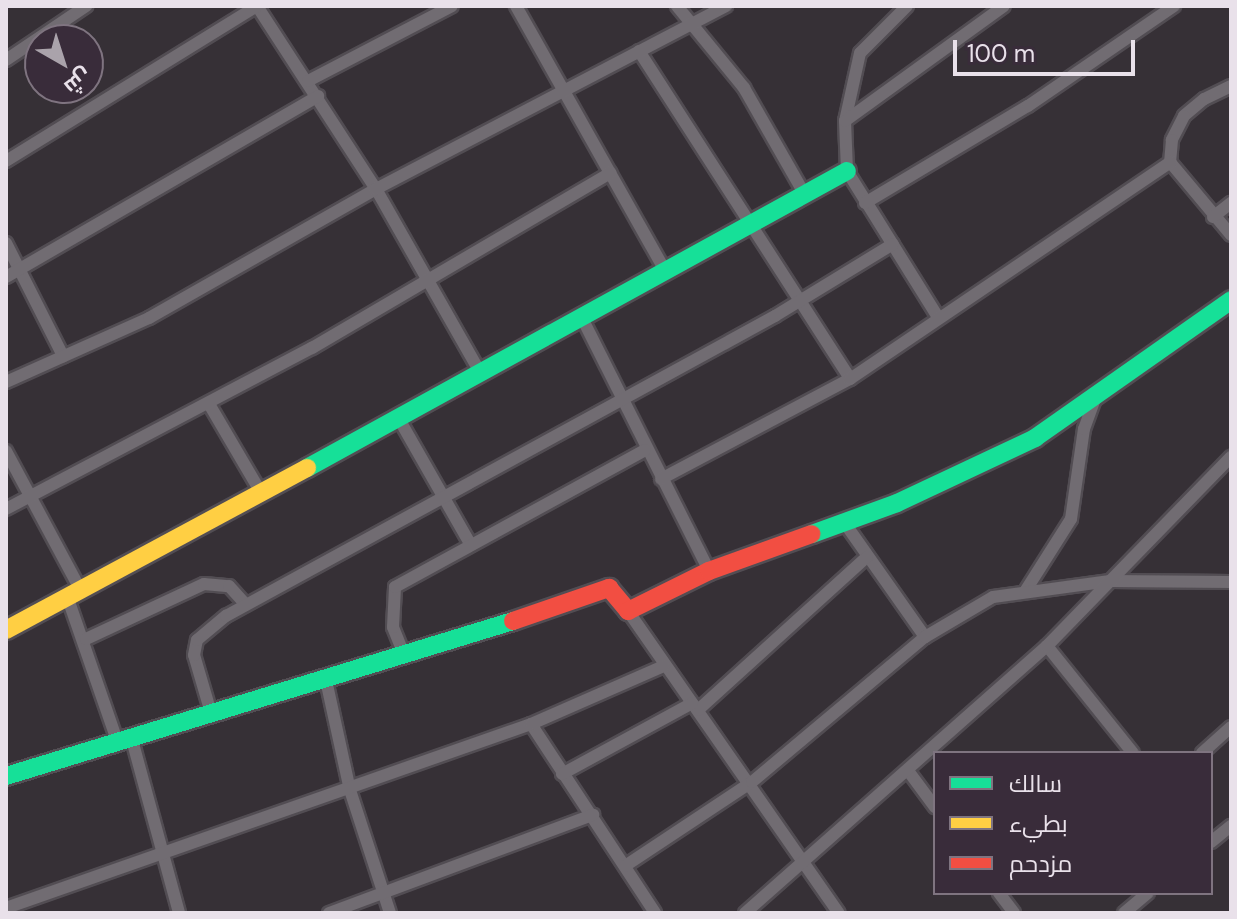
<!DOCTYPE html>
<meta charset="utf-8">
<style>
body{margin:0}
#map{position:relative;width:1237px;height:919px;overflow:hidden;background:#363036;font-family:"DM Sans",Cairo,sans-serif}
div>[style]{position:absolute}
.roads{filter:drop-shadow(2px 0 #524d53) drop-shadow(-2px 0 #524d53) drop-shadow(0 2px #524d53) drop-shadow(0 -2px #524d53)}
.street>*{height:12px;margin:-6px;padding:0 6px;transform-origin:6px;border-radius:6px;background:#716c72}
.fast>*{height:18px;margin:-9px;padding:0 9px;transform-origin:9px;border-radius:9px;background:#16e098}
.slow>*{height:18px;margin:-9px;padding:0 9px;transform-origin:9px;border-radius:9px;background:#ffcf43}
.jam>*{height:18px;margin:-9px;padding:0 9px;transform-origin:9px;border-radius:9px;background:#f24e42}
span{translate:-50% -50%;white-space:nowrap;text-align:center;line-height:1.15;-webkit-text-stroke:6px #392c3a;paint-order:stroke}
.frame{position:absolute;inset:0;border:8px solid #e9e1ea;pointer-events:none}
.legend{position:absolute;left:933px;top:751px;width:280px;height:144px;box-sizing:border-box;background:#392c3a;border:2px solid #7f7480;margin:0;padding:10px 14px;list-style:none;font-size:24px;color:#e9e1ea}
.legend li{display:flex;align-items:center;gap:16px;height:40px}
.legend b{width:40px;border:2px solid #7f7480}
.north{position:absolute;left:24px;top:24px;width:80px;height:80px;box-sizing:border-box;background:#392c3a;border:2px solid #7f7480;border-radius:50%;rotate:141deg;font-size:22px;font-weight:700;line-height:32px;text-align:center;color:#e9e1ea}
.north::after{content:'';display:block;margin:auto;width:28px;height:36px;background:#aaa3ab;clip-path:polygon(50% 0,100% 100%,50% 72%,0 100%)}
.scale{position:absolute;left:953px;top:40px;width:182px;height:36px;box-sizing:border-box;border:4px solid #e9e1ea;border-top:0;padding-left:10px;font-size:24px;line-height:28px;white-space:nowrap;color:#e9e1ea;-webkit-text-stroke:6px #392c3a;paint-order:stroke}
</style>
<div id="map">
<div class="roads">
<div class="street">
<i style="left:257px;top:6px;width:218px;rotate:57deg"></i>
<i style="left:376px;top:189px;width:213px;rotate:60.4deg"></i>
<i style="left:516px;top:6px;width:305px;rotate:60.6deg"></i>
<i style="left:677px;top:6px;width:106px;rotate:50.7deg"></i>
<i style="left:744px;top:88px;width:123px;rotate:60.3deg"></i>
<i style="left:907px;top:6px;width:66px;rotate:135deg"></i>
<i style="left:860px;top:53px;width:70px;rotate:102.4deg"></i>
<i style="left:845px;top:121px;width:50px;rotate:87.7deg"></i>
<i style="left:847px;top:171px;width:172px;rotate:58.1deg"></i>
<i style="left:639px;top:51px;width:390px;rotate:57.2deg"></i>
<i style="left:6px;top:60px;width:97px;rotate:-34deg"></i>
<i style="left:308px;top:81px;width:162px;rotate:-27.5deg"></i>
<i style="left:1231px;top:86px;width:30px;rotate:154deg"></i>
<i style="left:1204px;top:99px;width:26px;rotate:140deg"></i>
<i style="left:1184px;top:116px;width:27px;rotate:117deg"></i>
<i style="left:1172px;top:140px;width:22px;rotate:95deg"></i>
<i style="left:1170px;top:162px;width:95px;rotate:50.1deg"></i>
<i style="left:845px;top:121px;width:196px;rotate:-35.9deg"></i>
<i style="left:6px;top:161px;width:295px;rotate:-31.7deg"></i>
<i style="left:865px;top:203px;width:190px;rotate:-30.8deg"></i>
<i style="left:1028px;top:106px;width:177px;rotate:-34.4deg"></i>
<i style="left:1213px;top:217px;width:23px;rotate:-38deg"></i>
<i style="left:6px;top:243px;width:127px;rotate:63.2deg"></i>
<i style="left:6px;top:277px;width:361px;rotate:-30.1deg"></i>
<i style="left:583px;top:320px;width:281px;rotate:63.3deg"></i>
<i style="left:6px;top:382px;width:157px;rotate:-24.1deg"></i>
<i style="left:149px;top:318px;width:261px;rotate:-29.6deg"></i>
<i style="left:376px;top:189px;width:395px;rotate:-27.6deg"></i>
<i style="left:209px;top:404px;width:101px;rotate:59.6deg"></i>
<i style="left:399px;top:419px;width:145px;rotate:60.3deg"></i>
<i style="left:6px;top:451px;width:157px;rotate:61.8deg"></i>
<i style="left:661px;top:479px;width:214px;rotate:-27.9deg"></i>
<i style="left:850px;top:379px;width:387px;rotate:-34.1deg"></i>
<i style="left:6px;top:509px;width:346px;rotate:-27.8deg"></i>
<i style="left:312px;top:348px;width:346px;rotate:-30.4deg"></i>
<i style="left:844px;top:522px;width:141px;rotate:54.8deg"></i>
<i style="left:1026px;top:590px;width:84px;rotate:-57.6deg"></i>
<i style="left:1071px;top:519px;width:91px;rotate:-81.8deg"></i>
<i style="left:1084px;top:429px;width:33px;rotate:-70deg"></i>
<i style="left:67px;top:596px;width:152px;rotate:70.9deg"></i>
<i style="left:628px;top:611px;width:368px;rotate:55.1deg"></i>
<i style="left:86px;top:639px;width:130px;rotate:-25deg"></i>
<i style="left:204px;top:584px;width:25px;rotate:5deg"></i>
<i style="left:229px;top:586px;width:24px;rotate:48deg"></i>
<i style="left:1047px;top:646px;width:137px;rotate:51.2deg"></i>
<i style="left:405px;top:657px;width:32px;rotate:-112deg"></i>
<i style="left:393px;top:627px;width:40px;rotate:-87.1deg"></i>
<i style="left:395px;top:587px;width:285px;rotate:-28.7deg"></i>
<i style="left:326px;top:680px;width:113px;rotate:77.7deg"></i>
<i style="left:350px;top:790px;width:129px;rotate:72deg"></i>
<i style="left:698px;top:710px;width:228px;rotate:-42.2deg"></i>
<i style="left:211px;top:713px;width:60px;rotate:-106.3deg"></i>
<i style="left:194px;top:655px;width:15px;rotate:-79deg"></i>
<i style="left:197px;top:640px;width:38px;rotate:-40deg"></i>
<i style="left:226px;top:616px;width:626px;rotate:-28.65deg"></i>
<i style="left:775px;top:316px;width:138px;rotate:-31.4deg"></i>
<i style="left:531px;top:724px;width:226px;rotate:56.7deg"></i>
<i style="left:131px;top:736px;width:183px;rotate:74.8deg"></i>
<i style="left:1202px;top:753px;width:39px;rotate:-42deg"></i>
<i style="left:909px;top:772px;width:44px;rotate:53.4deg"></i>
<i style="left:562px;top:774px;width:148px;rotate:-28.6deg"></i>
<i style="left:1211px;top:842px;width:26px;rotate:-39deg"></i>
<i style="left:625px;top:866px;width:152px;rotate:-33.5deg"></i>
<i style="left:752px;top:782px;width:226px;rotate:-40deg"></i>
<i style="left:925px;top:637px;width:79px;rotate:-30.5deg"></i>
<i style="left:993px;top:597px;width:118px;rotate:-7.8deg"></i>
<i style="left:1110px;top:581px;width:121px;rotate:0.5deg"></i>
<i style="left:999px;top:893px;width:25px;rotate:53deg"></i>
<i style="left:6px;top:908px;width:556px;rotate:-19.31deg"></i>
<i style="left:531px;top:724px;width:145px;rotate:-23.6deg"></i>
<i style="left:329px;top:913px;width:282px;rotate:-20.4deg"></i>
<i style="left:745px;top:913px;width:403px;rotate:-41.5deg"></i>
<i style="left:1047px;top:646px;width:264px;rotate:-45.8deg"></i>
<i style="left:1124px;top:913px;width:31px;rotate:-40deg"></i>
</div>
<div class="fast">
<i style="left:307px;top:468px;width:616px;rotate:-28.81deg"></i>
<i style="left:812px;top:534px;width:90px;rotate:-20deg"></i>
<i style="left:897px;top:503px;width:153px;rotate:-25.2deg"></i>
<i style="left:1035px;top:438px;width:240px;rotate:-35.1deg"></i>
<i style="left:6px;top:776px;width:530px;rotate:-17deg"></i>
</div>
<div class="slow">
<i style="left:6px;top:630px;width:342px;rotate:-28.3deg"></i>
</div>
<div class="jam">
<i style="left:513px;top:621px;width:102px;rotate:-19deg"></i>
<i style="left:609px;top:588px;width:30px;rotate:50deg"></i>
<i style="left:628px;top:611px;width:90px;rotate:-26.3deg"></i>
<i style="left:709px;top:571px;width:109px;rotate:-19.8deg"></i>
</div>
</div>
<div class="frame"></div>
<ul class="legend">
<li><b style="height:10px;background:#16e098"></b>سالك</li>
<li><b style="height:10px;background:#ffcf43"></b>بطيء</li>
<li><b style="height:10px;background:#f24e42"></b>مزدحم</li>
</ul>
<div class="north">ش</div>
<div class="scale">100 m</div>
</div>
